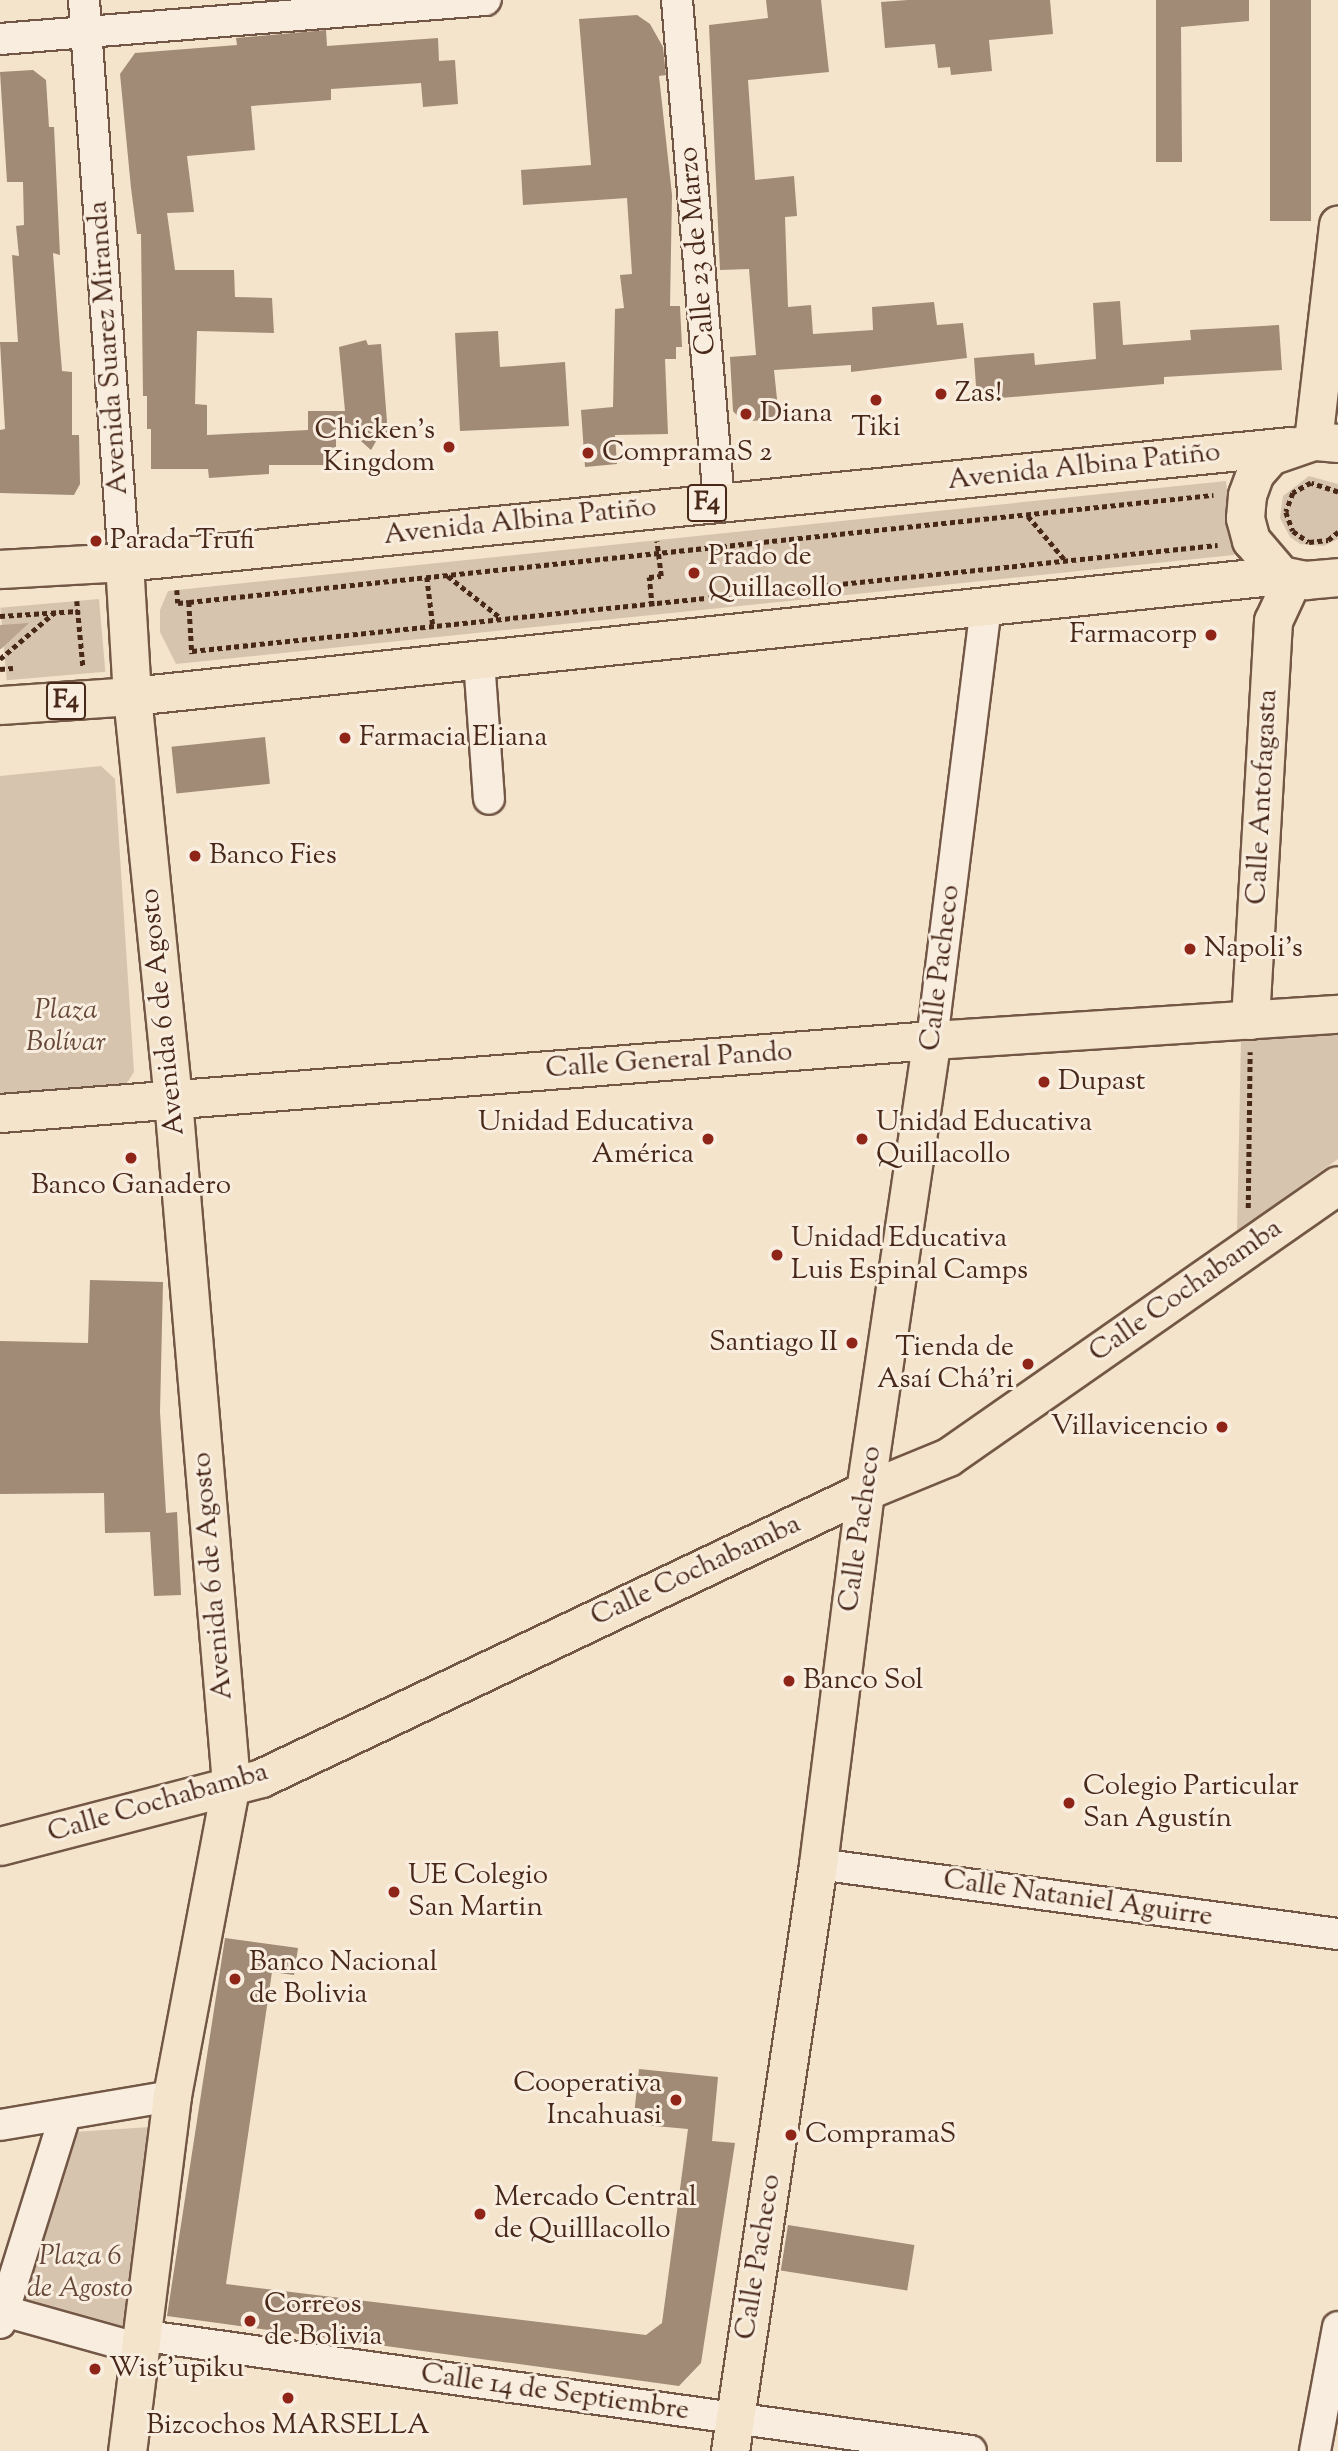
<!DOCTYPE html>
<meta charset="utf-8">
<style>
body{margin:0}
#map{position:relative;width:1338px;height:2451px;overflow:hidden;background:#f4e4cc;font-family:"Sorts Mill Goudy",serif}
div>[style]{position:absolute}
.green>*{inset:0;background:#d7c4ae;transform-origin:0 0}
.water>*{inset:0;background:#baa48f}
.building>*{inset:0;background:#a18a76;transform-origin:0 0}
.path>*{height:4.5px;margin-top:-2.25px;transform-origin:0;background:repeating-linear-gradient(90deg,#482819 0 5px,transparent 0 8.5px)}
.roads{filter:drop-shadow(2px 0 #735746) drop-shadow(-2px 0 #735746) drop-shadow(0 2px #735746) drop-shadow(0 -2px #735746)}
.minor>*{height:30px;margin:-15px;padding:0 15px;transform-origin:15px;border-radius:15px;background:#f8edde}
.major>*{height:37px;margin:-18.5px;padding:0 18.5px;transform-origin:18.5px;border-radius:18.5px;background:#f4e4cc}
.dots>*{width:19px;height:19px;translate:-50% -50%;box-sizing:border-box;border:4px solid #f8edde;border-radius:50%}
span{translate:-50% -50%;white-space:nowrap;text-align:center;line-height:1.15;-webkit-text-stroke:6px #f8edde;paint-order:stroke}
.shield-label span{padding:2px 5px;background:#f8edde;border:2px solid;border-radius:5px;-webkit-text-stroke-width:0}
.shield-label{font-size:26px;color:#482819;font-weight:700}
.street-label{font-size:28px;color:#482819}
.poi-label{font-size:28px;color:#482819}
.left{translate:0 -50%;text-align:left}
.right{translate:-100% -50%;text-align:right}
.park-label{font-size:28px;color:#654737;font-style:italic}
</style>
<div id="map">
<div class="green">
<i style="clip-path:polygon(1309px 476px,1338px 484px,1338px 539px,1324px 546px,1300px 544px,1290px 537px,1280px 518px,1283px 496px)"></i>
<i style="clip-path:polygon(1226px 481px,1234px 555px,176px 664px,160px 632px,160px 610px,168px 591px)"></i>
<i style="left:99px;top:599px;width:73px;height:99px;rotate:85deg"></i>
<i style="clip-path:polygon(101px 766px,115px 779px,134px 1072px,123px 1089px,0 1098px,0 776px)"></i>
<i style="clip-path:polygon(1338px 1033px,1338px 1159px,1237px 1231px,1241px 1039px)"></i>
<i style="clip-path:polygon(150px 2127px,122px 2338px,15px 2309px,74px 2132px)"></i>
</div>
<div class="water">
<i style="clip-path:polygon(29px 623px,1px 649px,0 649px,0 625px)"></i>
</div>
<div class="building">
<i style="clip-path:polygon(766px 0,821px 0,829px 72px,748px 80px,755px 180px,794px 176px,797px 216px,785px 217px,788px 307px,811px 305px,813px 334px,873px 330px,872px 307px,934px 302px,937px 325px,963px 323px,967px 358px,851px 372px,851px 365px,774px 370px,779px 418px,743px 422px,733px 411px,730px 357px,756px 355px,749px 269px,720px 270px,709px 25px,768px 18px)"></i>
<i style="clip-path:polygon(908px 0,1050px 0,1053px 34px,989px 40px,992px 71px,951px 75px,950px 67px,938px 68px,935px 44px,885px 48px,881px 2px)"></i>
<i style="clip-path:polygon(1156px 0,1249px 0,1249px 21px,1181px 27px,1182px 162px,1156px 162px)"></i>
<i style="left:1270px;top:0;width:41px;height:221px"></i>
<i style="clip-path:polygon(637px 15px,650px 24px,663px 47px,666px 75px,659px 76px,672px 195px,670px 306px,680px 306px,682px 347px,676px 347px,676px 359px,665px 359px,668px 434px,615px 435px,617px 464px,585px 467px,581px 410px,613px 407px,615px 309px,624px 308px,620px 275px,632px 274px,627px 198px,523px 205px,521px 170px,591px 165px,579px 19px)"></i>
<i style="clip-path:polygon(326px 30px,327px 46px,438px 38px,439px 61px,455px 60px,458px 104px,423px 107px,421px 83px,331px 89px,331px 100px,251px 106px,255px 150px,187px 156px,194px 212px,167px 213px,175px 270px,234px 270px,235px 297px,272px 298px,274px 333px,197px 331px,195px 404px,207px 405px,207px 435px,308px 430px,308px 411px,345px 411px,339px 347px,366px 340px,368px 345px,381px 344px,388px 435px,379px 436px,371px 450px,336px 419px,336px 465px,269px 465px,269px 474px,209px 478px,208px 469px,151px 469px,151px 429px,147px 429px,147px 396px,143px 396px,141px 234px,137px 234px,131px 188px,120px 74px,135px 53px,237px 45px,236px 38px)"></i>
<i style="clip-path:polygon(33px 70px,46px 80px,49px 127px,54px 127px,60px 255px,53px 253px,58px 321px,62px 371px,72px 372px,72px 435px,79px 435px,80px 484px,74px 495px,0 493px,0 430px,5px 429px,0 342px,18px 342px,12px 255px,19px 256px,16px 226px,24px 225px,23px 182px,7px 182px,0 72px)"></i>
<i style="clip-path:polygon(1120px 301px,1123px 345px,1191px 340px,1190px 330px,1279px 325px,1282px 370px,1164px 377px,1164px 384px,977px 400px,974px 358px,1034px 353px,1035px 365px,1096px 359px,1093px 303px)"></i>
<i style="clip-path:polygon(498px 331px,500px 367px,565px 362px,569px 426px,460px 431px,455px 333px)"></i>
<i style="left:265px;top:737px;width:47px;height:94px;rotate:84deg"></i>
<i style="clip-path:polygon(90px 1280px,163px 1282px,160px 1412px,166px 1513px,177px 1512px,181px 1595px,154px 1596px,150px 1532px,105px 1533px,104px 1493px,0 1494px,0 1341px,88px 1343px)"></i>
<i style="clip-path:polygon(225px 1938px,298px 1948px,294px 1975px,272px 1972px,226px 2284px,646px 2335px,662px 2323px,688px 2129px,633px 2124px,639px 2069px,718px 2077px,712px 2141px,735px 2143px,701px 2363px,679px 2386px,167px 2316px)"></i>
<i style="left:788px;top:2225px;width:128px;height:46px;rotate:9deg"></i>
</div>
<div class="path">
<i style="left:1338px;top:492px;width:28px;rotate:-162deg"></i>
<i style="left:1311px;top:483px;width:21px;rotate:151deg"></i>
<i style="left:1293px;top:493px;width:20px;rotate:110deg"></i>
<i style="left:1286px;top:512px;width:20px;rotate:70deg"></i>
<i style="left:1293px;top:531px;width:19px;rotate:35deg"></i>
<i style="left:1309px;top:542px;width:19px;rotate:-6deg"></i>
<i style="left:1328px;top:540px;width:13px;rotate:-39deg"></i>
<i style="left:1028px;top:516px;width:57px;rotate:49.9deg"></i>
<i style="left:448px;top:576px;width:68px;rotate:38.4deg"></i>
<i style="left:427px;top:577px;width:49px;rotate:83deg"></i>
<i style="left:177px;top:590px;width:13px;rotate:86deg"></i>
<i style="left:178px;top:603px;width:11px;rotate:-5deg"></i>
<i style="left:189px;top:602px;width:1030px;rotate:-5.97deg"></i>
<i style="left:77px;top:601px;width:65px;rotate:84.7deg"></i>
<i style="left:189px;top:602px;width:52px;rotate:86.7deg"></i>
<i style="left:652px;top:606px;width:29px;rotate:-96deg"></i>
<i style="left:649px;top:577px;width:12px;rotate:-5deg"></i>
<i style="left:661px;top:576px;width:35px;rotate:-97deg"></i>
<i style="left:0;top:616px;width:78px;rotate:-3.7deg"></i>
<i style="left:192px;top:651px;width:1031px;rotate:-5.9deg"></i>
<i style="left:0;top:659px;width:72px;rotate:-40.5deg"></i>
<i style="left:0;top:669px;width:13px;rotate:-4deg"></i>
<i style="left:1248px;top:1208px;width:156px;rotate:-89.3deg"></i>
</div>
<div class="roads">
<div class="minor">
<i style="left:84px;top:0;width:563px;rotate:85.93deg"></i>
<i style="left:677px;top:0;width:504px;rotate:85.22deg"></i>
<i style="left:0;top:39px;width:487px;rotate:-4.6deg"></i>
<i style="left:479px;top:660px;width:139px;rotate:85.9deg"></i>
<i style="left:932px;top:1040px;width:436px;rotate:-82.9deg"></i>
<i style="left:818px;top:1864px;width:525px;rotate:7.67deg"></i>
<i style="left:0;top:2125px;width:174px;rotate:-9.6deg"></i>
<i style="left:4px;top:2311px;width:141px;rotate:15.6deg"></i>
<i style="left:0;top:2323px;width:217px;rotate:-72.6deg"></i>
<i style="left:139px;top:2335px;width:840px;rotate:7.94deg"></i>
<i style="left:1315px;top:2451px;width:126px;rotate:-79.5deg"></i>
</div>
<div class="major">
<i style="left:1313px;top:441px;width:218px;rotate:-83.4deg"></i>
<i style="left:1338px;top:443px;width:25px;rotate:-175deg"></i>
<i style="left:1313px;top:441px;width:46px;rotate:160.8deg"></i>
<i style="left:1270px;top:456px;width:23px;rotate:131deg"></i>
<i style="left:1255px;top:473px;width:23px;rotate:110deg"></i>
<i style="left:1247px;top:495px;width:23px;rotate:95deg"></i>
<i style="left:1245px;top:518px;width:23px;rotate:75deg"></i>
<i style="left:1251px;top:540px;width:46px;rotate:49.4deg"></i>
<i style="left:1281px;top:575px;width:25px;rotate:12deg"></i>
<i style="left:1305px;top:580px;width:33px;rotate:-5deg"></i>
<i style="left:124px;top:562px;width:134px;rotate:86.6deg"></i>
<i style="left:132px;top:696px;width:406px;rotate:84.2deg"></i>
<i style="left:173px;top:1100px;width:685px;rotate:85.15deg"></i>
<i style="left:231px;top:1783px;width:319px;rotate:100.7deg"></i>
<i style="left:172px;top:2096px;width:358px;rotate:97.2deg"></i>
<i style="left:0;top:569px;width:124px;rotate:-3.2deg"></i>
<i style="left:124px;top:562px;width:1173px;rotate:-5.68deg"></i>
<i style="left:0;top:705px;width:132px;rotate:-3.9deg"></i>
<i style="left:132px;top:696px;width:1155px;rotate:-6.01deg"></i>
<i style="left:1250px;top:1020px;width:400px;rotate:-86.7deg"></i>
<i style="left:1273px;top:621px;width:47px;rotate:-65.1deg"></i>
<i style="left:0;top:1113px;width:935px;rotate:-4.48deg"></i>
<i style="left:932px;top:1040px;width:407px;rotate:-3.7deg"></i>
<i style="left:0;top:1846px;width:270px;rotate:-14.6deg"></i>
<i style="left:261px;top:1778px;width:669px;rotate:-25.42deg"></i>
<i style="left:865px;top:1491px;width:90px;rotate:-22.3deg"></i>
<i style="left:948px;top:1457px;width:475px;rotate:-34.9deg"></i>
<i style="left:730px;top:2451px;width:594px;rotate:-81.47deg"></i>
<i style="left:818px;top:1864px;width:376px;rotate:-82.8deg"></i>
<i style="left:865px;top:1491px;width:456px;rotate:-81.6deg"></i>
</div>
</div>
<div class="dots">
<i style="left:941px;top:394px;background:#8f2418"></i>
<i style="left:876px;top:400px;background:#8f2418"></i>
<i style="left:746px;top:414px;background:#8f2418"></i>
<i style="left:449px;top:447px;background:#8f2418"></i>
<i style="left:588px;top:453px;background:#8f2418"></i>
<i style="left:96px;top:541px;background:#8f2418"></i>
<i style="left:694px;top:573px;background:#8f2418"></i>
<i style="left:1211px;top:635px;background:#8f2418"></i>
<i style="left:345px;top:738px;background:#8f2418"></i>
<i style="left:195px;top:856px;background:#8f2418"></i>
<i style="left:1190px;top:949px;background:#8f2418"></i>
<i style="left:1044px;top:1082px;background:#8f2418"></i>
<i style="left:708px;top:1139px;background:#8f2418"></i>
<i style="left:862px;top:1139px;background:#8f2418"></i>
<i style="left:131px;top:1158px;background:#8f2418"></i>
<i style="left:777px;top:1255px;background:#8f2418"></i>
<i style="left:852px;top:1343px;background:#8f2418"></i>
<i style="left:1028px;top:1364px;background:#8f2418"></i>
<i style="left:1222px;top:1427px;background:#8f2418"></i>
<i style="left:789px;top:1681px;background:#8f2418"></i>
<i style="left:1069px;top:1803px;background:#8f2418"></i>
<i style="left:394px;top:1892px;background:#8f2418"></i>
<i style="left:235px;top:1979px;background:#8f2418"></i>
<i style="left:676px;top:2100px;background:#8f2418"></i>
<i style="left:791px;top:2135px;background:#8f2418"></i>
<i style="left:480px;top:2214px;background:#8f2418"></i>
<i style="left:250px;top:2321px;background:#8f2418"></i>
<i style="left:95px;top:2369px;background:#8f2418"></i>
<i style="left:288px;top:2398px;background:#8f2418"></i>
</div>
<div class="shield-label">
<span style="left:707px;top:503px">F4</span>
<span style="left:66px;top:701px">F4</span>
</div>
<div class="street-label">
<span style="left:698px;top:251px;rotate:-95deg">Calle 23 de Marzo</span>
<span style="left:109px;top:348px;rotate:-94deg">Avenida Suarez Miranda</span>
<span style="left:1084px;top:467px;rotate:-6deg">Avenida Albina Patiño</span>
<span style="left:520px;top:522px;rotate:-6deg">Avenida Albina Patiño</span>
<span style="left:1263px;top:797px;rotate:-87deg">Calle Antofagasta</span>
<span style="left:941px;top:968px;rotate:-83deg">Calle Pacheco</span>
<span style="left:163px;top:1012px;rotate:-96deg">Avenida 6 de Agosto</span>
<span style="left:669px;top:1061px;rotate:-4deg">Calle General Pando</span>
<span style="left:1186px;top:1291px;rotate:-35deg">Calle Cochabamba</span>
<span style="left:861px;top:1529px;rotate:-82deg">Calle Pacheco</span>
<span style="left:696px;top:1571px;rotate:-25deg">Calle Cochabamba</span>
<span style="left:213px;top:1576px;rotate:-95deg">Avenida 6 de Agosto</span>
<span style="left:158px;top:1803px;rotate:-16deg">Calle Cochabamba</span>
<span style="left:1078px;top:1899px;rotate:8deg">Calle Nataniel Aguirre</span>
<span style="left:759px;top:2257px;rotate:-81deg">Calle Pacheco</span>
<span style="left:555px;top:2393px;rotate:8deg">Calle 14 de Septiembre</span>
</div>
<div class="poi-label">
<span class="left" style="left:955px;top:394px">Zas!</span>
<span class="left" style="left:760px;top:414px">Diana</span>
<span style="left:876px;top:428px">Tiki</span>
<span class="right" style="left:435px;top:447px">Chicken's<br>Kingdom</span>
<span class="left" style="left:602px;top:453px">CompramaS 2</span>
<span class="left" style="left:110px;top:541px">Parada Trufi</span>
<span class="left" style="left:708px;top:573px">Prado de<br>Quillacollo</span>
<span class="right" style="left:1197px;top:635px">Farmacorp</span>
<span class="left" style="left:359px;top:738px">Farmacia Eliana</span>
<span class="left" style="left:209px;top:856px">Banco Fies</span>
<span class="left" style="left:1204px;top:949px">Napoli's</span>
<span class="left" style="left:1058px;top:1082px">Dupast</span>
<span class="right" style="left:694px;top:1139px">Unidad Educativa<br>América</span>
<span class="left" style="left:876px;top:1139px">Unidad Educativa<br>Quillacollo</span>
<span style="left:131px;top:1186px">Banco Ganadero</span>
<span class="left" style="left:791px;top:1255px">Unidad Educativa<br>Luis Espinal Camps</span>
<span class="right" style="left:838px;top:1343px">Santiago II</span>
<span class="right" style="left:1014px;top:1364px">Tienda de<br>Asaí Chá'ri</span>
<span class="right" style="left:1208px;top:1427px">Villavicencio</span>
<span class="left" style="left:803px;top:1681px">Banco Sol</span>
<span class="left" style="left:1083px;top:1803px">Colegio Particular<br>San Agustín</span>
<span class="left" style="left:408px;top:1892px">UE Colegio<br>San Martin</span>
<span class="left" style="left:249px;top:1979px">Banco Nacional<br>de Bolivia</span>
<span class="right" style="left:662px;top:2100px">Cooperativa<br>Incahuasi</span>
<span class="left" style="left:805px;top:2135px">CompramaS</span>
<span class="left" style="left:494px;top:2214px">Mercado Central<br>de Quilllacollo</span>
<span class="left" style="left:264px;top:2321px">Correos<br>de Bolivia</span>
<span class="left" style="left:109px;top:2369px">Wist'upiku</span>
<span style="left:288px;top:2426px">Bizcochos MARSELLA</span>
</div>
<div class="park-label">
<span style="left:66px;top:1027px">Plaza<br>Bolívar</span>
<span style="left:80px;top:2273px">Plaza 6<br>de Agosto</span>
</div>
</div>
